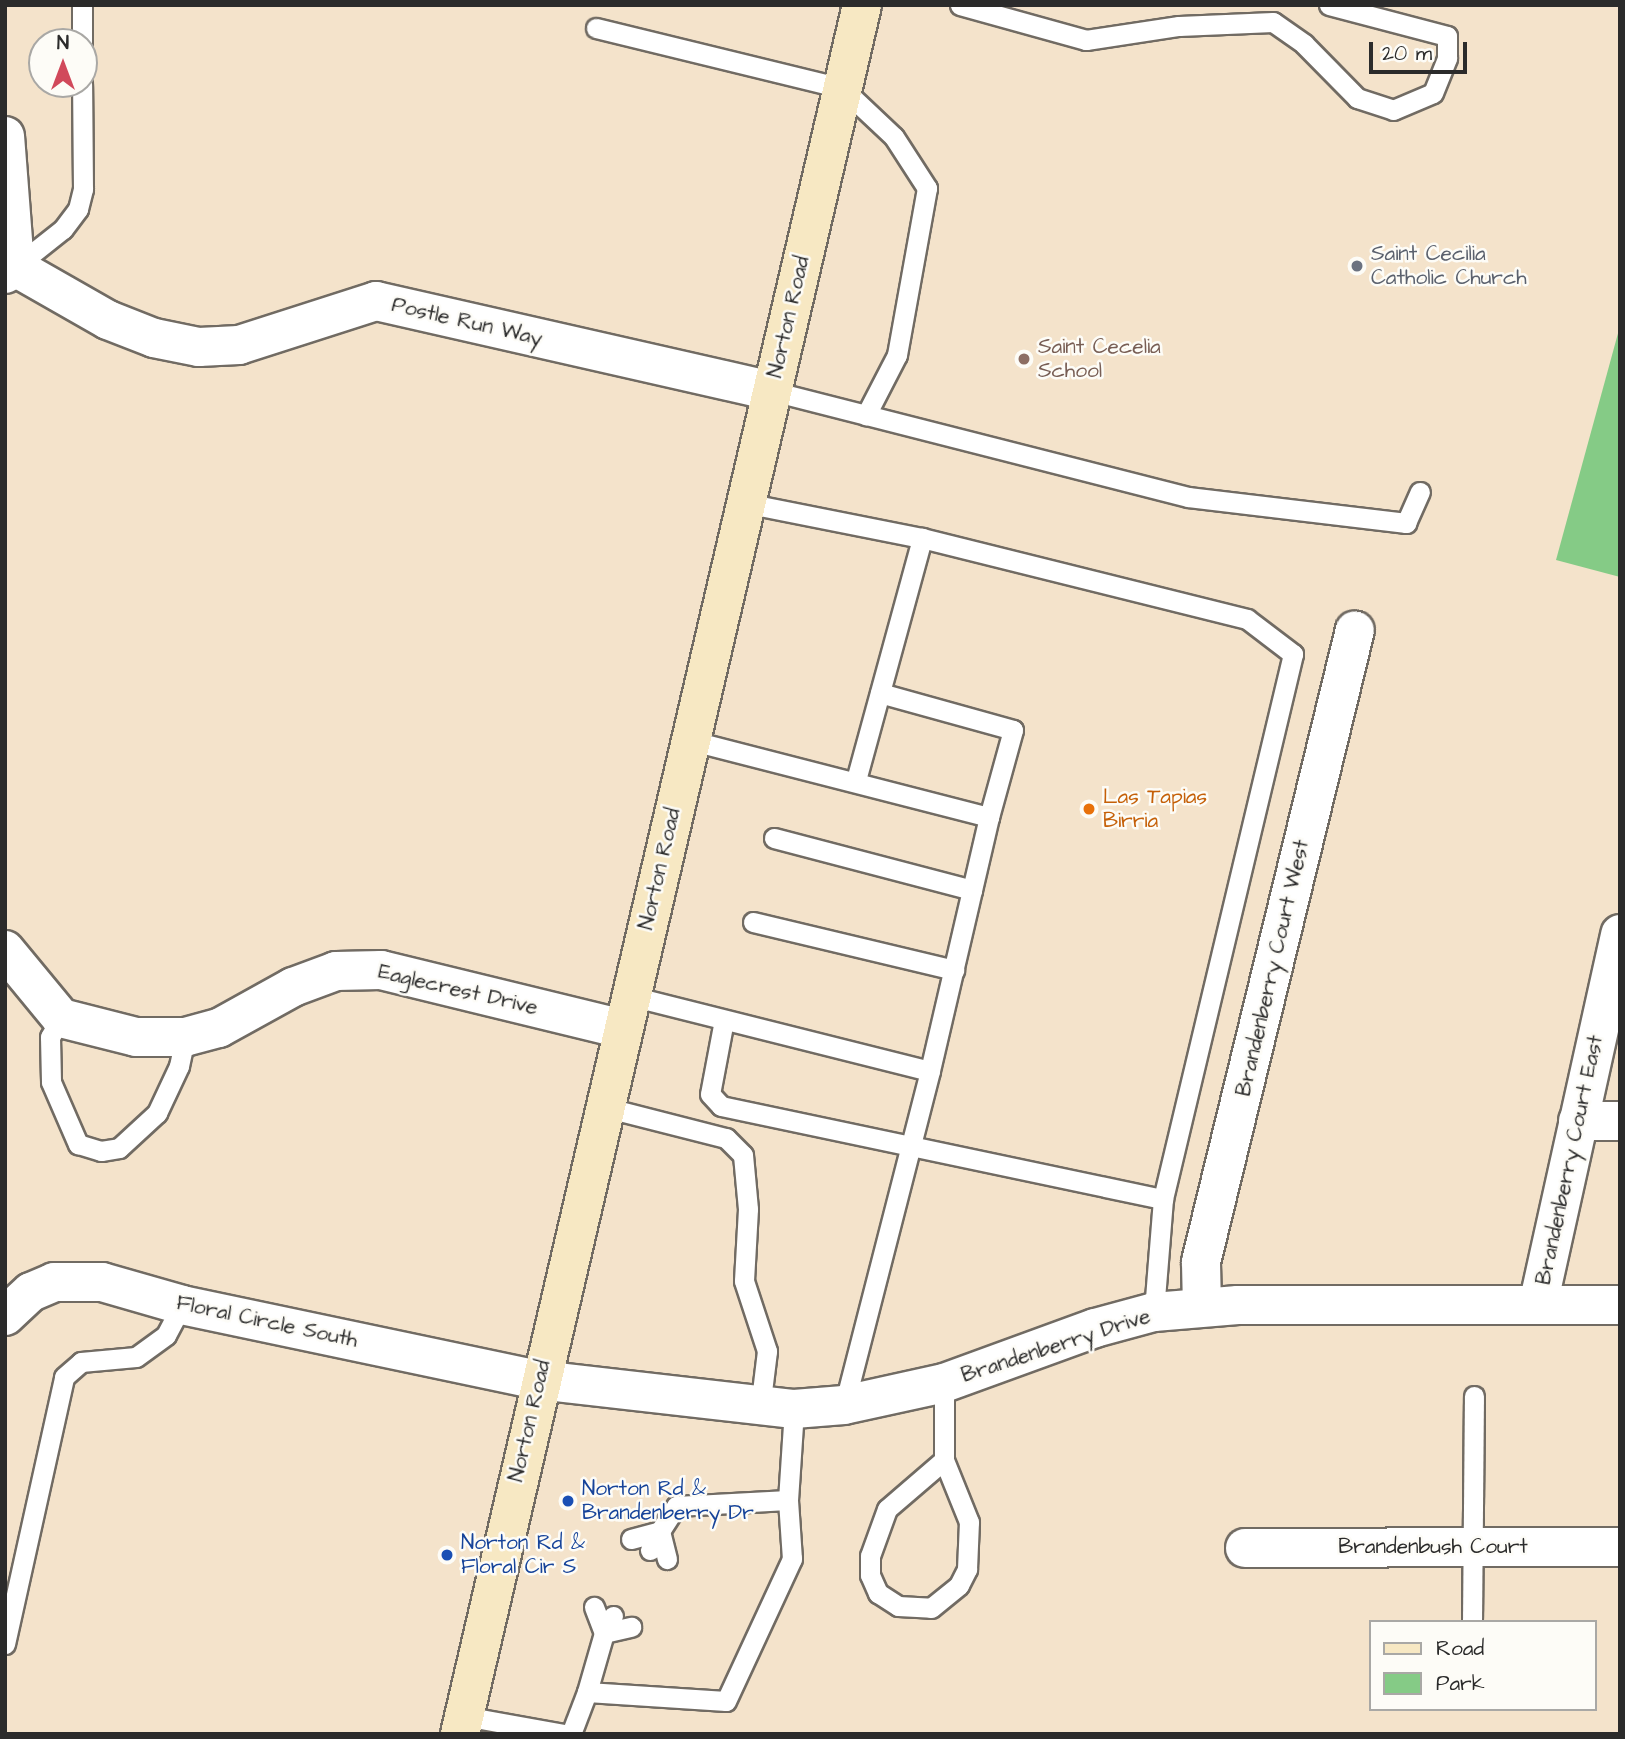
<!DOCTYPE html>
<style>
body{margin:0}
#map{position:relative;width:1625px;height:1739px;overflow:hidden;background:#f4e3cb;font-family:"Architects Daughter",sans-serif}
div>[style]{position:absolute}
.green>*{inset:0;background:#85cb86}
.roads{filter:drop-shadow(2px 0 #716b63) drop-shadow(-2px 0 #716b63) drop-shadow(0 2px #716b63) drop-shadow(0 -2px #716b63)}
.service>*{height:19px;margin:-9.5px;padding:0 9.5px;transform-origin:9.5px;border-radius:9.5px;background:#fff}
.minor>*{height:38px;margin:-19px;padding:0 19px;transform-origin:19px;border-radius:19px;background:#fff}
.secondary>*{height:38px;margin:-19px;padding:0 19px;transform-origin:19px;border-radius:19px;background:#f7e8c3}
.dots>*{width:19px;height:19px;translate:-50% -50%;box-sizing:border-box;border:4px solid #fdfcf7;border-radius:50%}
span{translate:-50% -50%;white-space:nowrap;text-align:center;line-height:1.15;-webkit-text-stroke:5px #fdfcf7;paint-order:stroke}
.worship-label{font-size:21px;color:#5b616d}
.left{translate:0 -50%;text-align:left}
.street-label{font-size:21px;color:#2b2b2b}
.education-label{font-size:21px;color:#785e54}
.food-label{font-size:21px;color:#c56008}
.transit-label{font-size:21px;color:#164399}
.frame{position:absolute;inset:0;border:7px solid #2b2b2b;pointer-events:none}
.legend{position:absolute;left:1369px;top:1620px;width:228px;height:91px;box-sizing:border-box;background:#fdfcf7;border:2px solid #a9a8a5;margin:0;padding:9px 12px;list-style:none;font-size:21px;color:#2b2b2b}
.legend li{display:flex;align-items:center;gap:14px;height:35px}
.legend b{width:35px;border:2px solid #a9a8a5}
.north{position:absolute;left:28px;top:28px;width:70px;height:70px;box-sizing:border-box;background:#fdfcf7;border:2px solid #a9a8a5;border-radius:50%;rotate:0deg;font-size:19px;font-weight:700;line-height:28px;text-align:center;color:#2b2b2b}
.north::after{content:'';display:block;margin:auto;width:24px;height:32px;background:#d1495b;clip-path:polygon(50% 0,100% 100%,50% 72%,0 100%)}
.scale{position:absolute;left:1369px;top:42px;width:98px;height:32px;box-sizing:border-box;border:4px solid #2b2b2b;border-top:0;padding-left:9px;font-size:21px;line-height:24px;white-space:nowrap;color:#2b2b2b;-webkit-text-stroke:5px #fdfcf7;paint-order:stroke}
</style>
<div id="map">
<div class="green">
<i style="clip-path:polygon(1620px 326px,1620px 577px,1556px 560px)"></i>
</div>
<div class="roads">
<div class="service">
<i style="left:82px;top:5px;width:37px;rotate:90deg"></i>
<i style="left:960px;top:5px;width:131px;rotate:15.5deg"></i>
<i style="left:1086px;top:40px;width:94px;rotate:-8.6deg"></i>
<i style="left:1179px;top:26px;width:94px;rotate:-2.4deg"></i>
<i style="left:1273px;top:22px;width:38px;rotate:35deg"></i>
<i style="left:1304px;top:44px;width:76px;rotate:45.5deg"></i>
<i style="left:1357px;top:98px;width:38px;rotate:18deg"></i>
<i style="left:1393px;top:110px;width:43px;rotate:-23deg"></i>
<i style="left:1433px;top:93px;width:38px;rotate:-68deg"></i>
<i style="left:1447px;top:58px;width:22px;rotate:-90deg"></i>
<i style="left:1447px;top:36px;width:122px;rotate:-165.3deg"></i>
<i style="left:596px;top:28px;width:253px;rotate:13.7deg"></i>
<i style="left:842px;top:88px;width:71px;rotate:43.3deg"></i>
<i style="left:894px;top:137px;width:61px;rotate:57.1deg"></i>
<i style="left:927px;top:188px;width:170px;rotate:100.2deg"></i>
<i style="left:897px;top:355px;width:68px;rotate:117.3deg"></i>
<i style="left:15px;top:267px;width:61px;rotate:-38.4deg"></i>
<i style="left:63px;top:229px;width:25px;rotate:-53deg"></i>
<i style="left:78px;top:209px;width:21px;rotate:-76deg"></i>
<i style="left:83px;top:189px;width:105px;rotate:-90.5deg"></i>
<i style="left:772px;top:391px;width:429px;rotate:14.3deg"></i>
<i style="left:1188px;top:497px;width:220px;rotate:6.8deg"></i>
<i style="left:1406px;top:523px;width:34px;rotate:-66deg"></i>
<i style="left:745px;top:503px;width:180px;rotate:11.2deg"></i>
<i style="left:922px;top:538px;width:335px;rotate:14deg"></i>
<i style="left:1247px;top:619px;width:58px;rotate:37.3deg"></i>
<i style="left:1293px;top:654px;width:560px;rotate:103.42deg"></i>
<i style="left:1163px;top:1199px;width:113px;rotate:94.6deg"></i>
<i style="left:880px;top:693px;width:138px;rotate:15.5deg"></i>
<i style="left:1013px;top:730px;width:90px;rotate:105.4deg"></i>
<i style="left:689px;top:740px;width:310px;rotate:14.4deg"></i>
<i style="left:989px;top:817px;width:261px;rotate:103.1deg"></i>
<i style="left:856px;top:780px;width:251px;rotate:-74.7deg"></i>
<i style="left:774px;top:838px;width:205px;rotate:14.7deg"></i>
<i style="left:753px;top:922px;width:207px;rotate:13.4deg"></i>
<i style="left:631px;top:996px;width:308px;rotate:14.1deg"></i>
<i style="left:930px;top:1071px;width:345px;rotate:104.4deg"></i>
<i style="left:61px;top:1018px;width:22px;rotate:120deg"></i>
<i style="left:50px;top:1037px;width:45px;rotate:88.7deg"></i>
<i style="left:51px;top:1082px;width:68px;rotate:66.5deg"></i>
<i style="left:78px;top:1144px;width:24px;rotate:17deg"></i>
<i style="left:101px;top:1151px;width:18px;rotate:-9deg"></i>
<i style="left:119px;top:1148px;width:52px;rotate:-42.6deg"></i>
<i style="left:157px;top:1113px;width:52px;rotate:-64.9deg"></i>
<i style="left:179px;top:1066px;width:30px;rotate:-78deg"></i>
<i style="left:724px;top:1020px;width:75px;rotate:100.7deg"></i>
<i style="left:710px;top:1094px;width:16px;rotate:47deg"></i>
<i style="left:721px;top:1106px;width:452px;rotate:11.9deg"></i>
<i style="left:604px;top:1107px;width:126px;rotate:14.3deg"></i>
<i style="left:726px;top:1138px;width:24px;rotate:45deg"></i>
<i style="left:743px;top:1155px;width:54px;rotate:84.7deg"></i>
<i style="left:748px;top:1209px;width:72px;rotate:93.2deg"></i>
<i style="left:744px;top:1281px;width:74px;rotate:71.8deg"></i>
<i style="left:767px;top:1351px;width:57px;rotate:97deg"></i>
<i style="left:944px;top:1383px;width:77px;rotate:90deg"></i>
<i style="left:944px;top:1460px;width:75px;rotate:139.3deg"></i>
<i style="left:887px;top:1509px;width:50px;rotate:109.9deg"></i>
<i style="left:870px;top:1556px;width:19px;rotate:90deg"></i>
<i style="left:870px;top:1575px;width:20px;rotate:66deg"></i>
<i style="left:878px;top:1593px;width:24px;rotate:33deg"></i>
<i style="left:898px;top:1606px;width:33px;rotate:3deg"></i>
<i style="left:931px;top:1608px;width:36px;rotate:-39deg"></i>
<i style="left:959px;top:1585px;width:18px;rotate:-63deg"></i>
<i style="left:967px;top:1569px;width:47px;rotate:-87.6deg"></i>
<i style="left:969px;top:1522px;width:67px;rotate:-112deg"></i>
<i style="left:631px;top:1539px;width:30px;rotate:-15deg"></i>
<i style="left:660px;top:1531px;width:30px;rotate:-57deg"></i>
<i style="left:676px;top:1506px;width:112px;rotate:-3.1deg"></i>
<i style="left:650px;top:1550px;width:21px;rotate:-62deg"></i>
<i style="left:660px;top:1531px;width:29px;rotate:76deg"></i>
<i style="left:613px;top:1616px;width:19px;rotate:118deg"></i>
<i style="left:604px;top:1633px;width:28px;rotate:-13deg"></i>
<i style="left:1472px;top:1622px;width:226px;rotate:-89.5deg"></i>
<i style="left:5px;top:1644px;width:273px;rotate:-77.5deg"></i>
<i style="left:64px;top:1377px;width:23px;rotate:-41deg"></i>
<i style="left:81px;top:1362px;width:55px;rotate:-5.2deg"></i>
<i style="left:136px;top:1357px;width:37px;rotate:-36deg"></i>
<i style="left:166px;top:1335px;width:34px;rotate:-62deg"></i>
<i style="left:587px;top:1692px;width:61px;rotate:-73.9deg"></i>
<i style="left:604px;top:1633px;width:28px;rotate:-111deg"></i>
<i style="left:464px;top:1716px;width:102px;rotate:10.2deg"></i>
<i style="left:571px;top:1734px;width:45px;rotate:-69.1deg"></i>
<i style="left:587px;top:1692px;width:139px;rotate:3.7deg"></i>
<i style="left:726px;top:1701px;width:157px;rotate:-65.1deg"></i>
<i style="left:792px;top:1559px;width:59px;rotate:-93.9deg"></i>
<i style="left:788px;top:1500px;width:91px;rotate:-86.2deg"></i>
</div>
<div class="minor">
<i style="left:5px;top:136px;width:131px;rotate:85.6deg"></i>
<i style="left:15px;top:267px;width:12px;rotate:145deg"></i>
<i style="left:15px;top:267px;width:107px;rotate:29.7deg"></i>
<i style="left:108px;top:320px;width:49px;rotate:21.4deg"></i>
<i style="left:154px;top:338px;width:46px;rotate:11.3deg"></i>
<i style="left:199px;top:347px;width:40px;rotate:-2.9deg"></i>
<i style="left:239px;top:345px;width:144px;rotate:-17.8deg"></i>
<i style="left:376px;top:301px;width:406px;rotate:12.8deg"></i>
<i style="left:5px;top:950px;width:88px;rotate:50.5deg"></i>
<i style="left:61px;top:1018px;width:77px;rotate:14.2deg"></i>
<i style="left:136px;top:1037px;width:49px"></i>
<i style="left:185px;top:1037px;width:35px;rotate:-15deg"></i>
<i style="left:219px;top:1028px;width:85px;rotate:-29deg"></i>
<i style="left:293px;top:987px;width:46px;rotate:-20.4deg"></i>
<i style="left:336px;top:971px;width:45px;rotate:-1.3deg"></i>
<i style="left:381px;top:970px;width:249px;rotate:13.7deg"></i>
<i style="left:1578px;top:1121px;width:42px"></i>
<i style="left:1538px;top:1305px;width:380px;rotate:-77.5deg"></i>
<i style="left:1202px;top:1307px;width:45px;rotate:-91.3deg"></i>
<i style="left:1201px;top:1262px;width:650px;rotate:-76.31deg"></i>
<i style="left:5px;top:1316px;width:35px;rotate:-43deg"></i>
<i style="left:31px;top:1292px;width:25px;rotate:-23deg"></i>
<i style="left:54px;top:1282px;width:48px"></i>
<i style="left:102px;top:1282px;width:83px;rotate:16deg"></i>
<i style="left:182px;top:1305px;width:365px;rotate:11.9deg"></i>
<i style="left:539px;top:1380px;width:257px;rotate:6.5deg"></i>
<i style="left:794px;top:1409px;width:50px;rotate:-4.6deg"></i>
<i style="left:844px;top:1405px;width:102px;rotate:-12.4deg"></i>
<i style="left:944px;top:1383px;width:161px;rotate:-20deg"></i>
<i style="left:1095px;top:1328px;width:61px;rotate:-15.2deg"></i>
<i style="left:1154px;top:1312px;width:84px;rotate:-4.8deg"></i>
<i style="left:1238px;top:1305px;width:382px"></i>
<i style="left:1245px;top:1548px;width:375px;rotate:-0.2deg"></i>
</div>
<div class="secondary">
<i style="left:460px;top:1734px;width:1775px;rotate:-76.91deg"></i>
</div>
</div>
<div class="dots">
<i style="left:1357px;top:266px;background:#6b7280"></i>
<i style="left:1024px;top:359px;background:#8d6e63"></i>
<i style="left:1089px;top:809px;background:#e8710a"></i>
<i style="left:568px;top:1501px;background:#1a4fb4"></i>
<i style="left:447px;top:1555px;background:#1a4fb4"></i>
</div>
<div class="worship-label">
<span class="left" style="left:1371px;top:266px">Saint Cecilia<br>Catholic Church</span>
</div>
<div class="street-label">
<span style="left:789px;top:317px;rotate:-77deg">Norton Road</span>
<span style="left:467px;top:322px;rotate:13deg">Postle Run Way</span>
<span style="left:660px;top:869px;rotate:-77deg">Norton Road</span>
<span style="left:1273px;top:968px;rotate:-77deg">Brandenberry Court West</span>
<span style="left:458px;top:990px;rotate:13deg">Eaglecrest Drive</span>
<span style="left:1570px;top:1160px;rotate:-78deg">Brandenberry Court East</span>
<span style="left:267px;top:1322px;rotate:12deg">Floral Circle South</span>
<span style="left:1056px;top:1346px;rotate:-18deg">Brandenberry Drive</span>
<span style="left:530px;top:1421px;rotate:-77deg">Norton Road</span>
<span style="left:1433px;top:1547px">Brandenbush Court</span>
</div>
<div class="education-label">
<span class="left" style="left:1038px;top:359px">Saint Cecelia<br>School</span>
</div>
<div class="food-label">
<span class="left" style="left:1103px;top:809px">Las Tapias<br>Birria</span>
</div>
<div class="transit-label">
<span class="left" style="left:582px;top:1501px">Norton Rd &amp;<br>Brandenberry Dr</span>
<span class="left" style="left:461px;top:1555px">Norton Rd &amp;<br>Floral Cir S</span>
</div>
<div class="frame"></div>
<ul class="legend">
<li><b style="height:9px;background:#f7e8c3"></b>Road</li>
<li><b style="height:19px;background:#85cb86"></b>Park</li>
</ul>
<div class="north">N</div>
<div class="scale">20 m</div>
</div>
